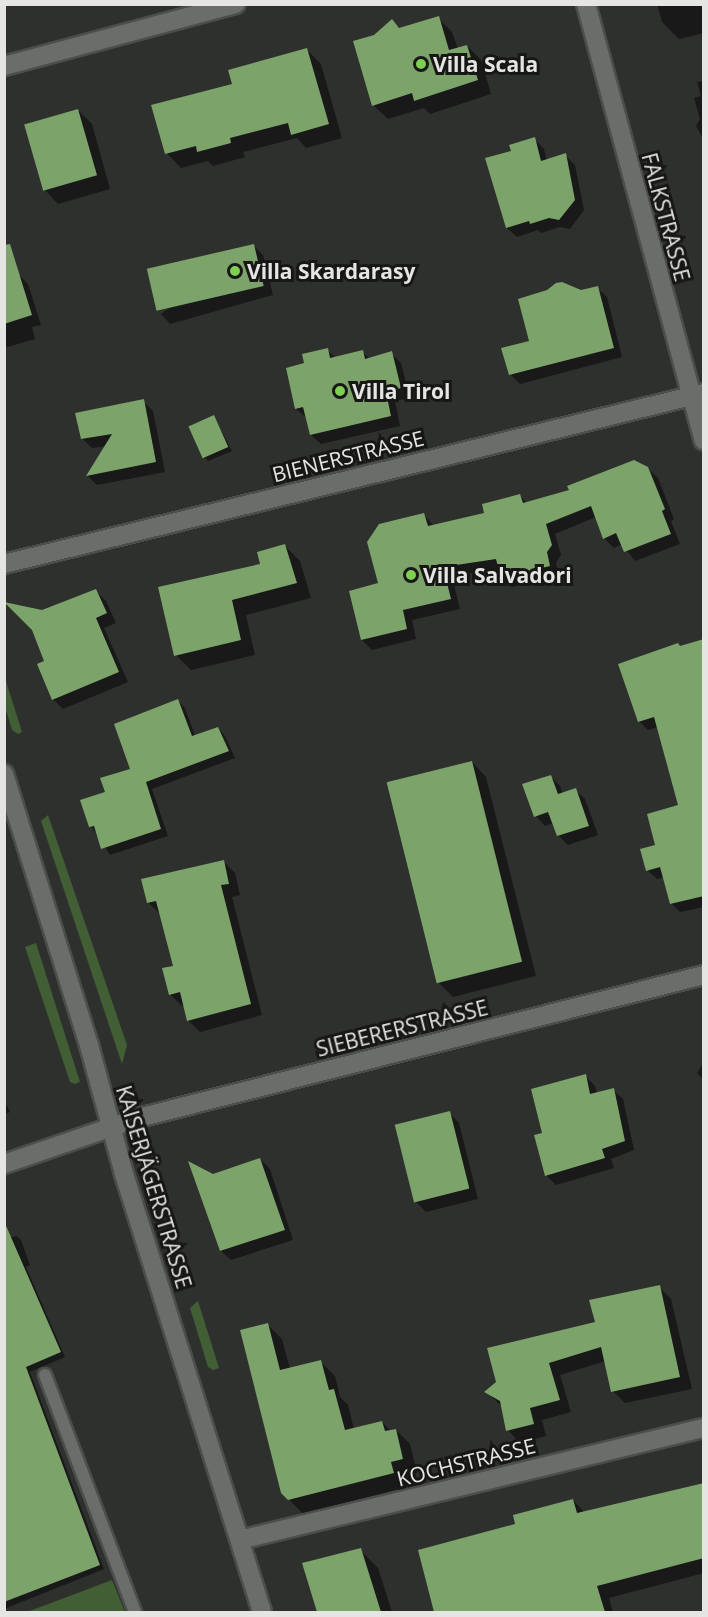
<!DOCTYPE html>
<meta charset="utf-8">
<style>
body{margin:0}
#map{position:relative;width:708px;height:1617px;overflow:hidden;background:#2e302d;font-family:"Open Sans",sans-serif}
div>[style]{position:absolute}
.green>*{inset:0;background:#425e35}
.shadow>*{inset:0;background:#0007}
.building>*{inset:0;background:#7ca36a;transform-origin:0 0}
.roads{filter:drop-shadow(2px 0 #4c4e4b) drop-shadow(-2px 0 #4c4e4b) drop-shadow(0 2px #4c4e4b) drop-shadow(0 -2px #4c4e4b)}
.service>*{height:12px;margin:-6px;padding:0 6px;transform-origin:6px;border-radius:6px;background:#6b6d6a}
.minor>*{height:18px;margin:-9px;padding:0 9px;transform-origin:9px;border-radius:9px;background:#6b6d6a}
.tertiary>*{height:18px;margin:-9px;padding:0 9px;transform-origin:9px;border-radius:9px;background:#6b6d6a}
.dots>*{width:16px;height:16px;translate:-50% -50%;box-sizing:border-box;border:3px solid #171816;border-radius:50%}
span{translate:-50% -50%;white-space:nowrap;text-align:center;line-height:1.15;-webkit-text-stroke:6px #171816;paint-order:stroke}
.poi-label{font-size:21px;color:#e5e6e4;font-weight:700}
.left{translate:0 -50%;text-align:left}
.street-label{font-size:21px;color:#e5e6e4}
.frame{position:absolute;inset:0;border:6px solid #e5e6e4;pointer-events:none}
</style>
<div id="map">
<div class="green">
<i style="clip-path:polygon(5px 678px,22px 732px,18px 734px,12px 730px,5px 707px)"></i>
<i style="clip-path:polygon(48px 815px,127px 1045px,122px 1064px,41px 821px)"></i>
<i style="clip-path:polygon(36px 943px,80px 1082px,75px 1084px,70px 1082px,25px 947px)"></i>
<i style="clip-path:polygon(198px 1301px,219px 1368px,213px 1370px,208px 1367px,190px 1308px)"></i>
<i style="clip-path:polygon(112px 1580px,125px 1612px,27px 1612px)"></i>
</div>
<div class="shadow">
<i style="clip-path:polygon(657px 4px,704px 4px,704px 33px,679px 39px,662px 22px)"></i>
<i style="clip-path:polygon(438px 18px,452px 32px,458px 49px,467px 46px,481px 60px,491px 94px,430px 114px,424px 108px,388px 119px,373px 105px,375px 36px,392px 21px,400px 29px)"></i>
<i style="clip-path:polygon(307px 50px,321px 64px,342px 138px,306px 148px,297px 138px,243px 152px,245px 157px,213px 166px,208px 161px,181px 168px,167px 153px,234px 85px)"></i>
<i style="clip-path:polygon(704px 81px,704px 141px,696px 126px,700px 119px,694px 98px,701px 96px,697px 82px)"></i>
<i style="clip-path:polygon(78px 110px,92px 124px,110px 189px,58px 204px,44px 189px)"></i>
<i style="clip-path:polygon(534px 139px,544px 149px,547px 161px,565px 155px,575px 165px,584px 210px,570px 229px,560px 227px,541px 233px,538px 230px,517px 237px,507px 228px,513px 152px)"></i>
<i style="clip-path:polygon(254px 246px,263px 255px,273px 295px,170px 324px,161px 314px)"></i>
<i style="clip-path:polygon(19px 275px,28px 284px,41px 325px,32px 327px,35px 339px,4px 348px,4px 278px)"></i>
<i style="clip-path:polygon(597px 288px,607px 297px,622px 357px,520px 384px,510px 374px,531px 342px,581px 292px)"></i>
<i style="clip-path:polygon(327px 350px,336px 358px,362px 352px,370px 359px,391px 353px,401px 363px,410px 398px,395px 401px,400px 426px,321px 444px,311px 435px,307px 418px,296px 409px,306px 365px)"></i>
<i style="clip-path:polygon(143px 401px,153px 411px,165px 472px,97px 485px,88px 476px,107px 446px,92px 448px,82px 438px)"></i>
<i style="clip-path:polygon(214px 417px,232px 451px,208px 461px,203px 456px)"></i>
<i style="clip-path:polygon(647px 468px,658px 478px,674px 519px,671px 521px,680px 544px,635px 561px,622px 544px,614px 548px,604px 538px,596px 517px,555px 534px,561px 555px,556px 563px,559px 576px,512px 587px,502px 577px,500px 569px,452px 576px,460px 609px,412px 620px,416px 639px,372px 650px,362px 640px,380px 584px,424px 515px,434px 526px,486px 514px,520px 496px,527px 503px)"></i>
<i style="clip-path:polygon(285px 546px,300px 561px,311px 598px,246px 615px,255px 655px,191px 670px,176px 655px,262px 565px)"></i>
<i style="clip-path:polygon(96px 591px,106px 601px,116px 623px,104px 628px,128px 682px,63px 709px,53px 699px,46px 662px)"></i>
<i style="clip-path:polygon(704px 643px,704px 907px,680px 912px,671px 903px,664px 877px,657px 879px,647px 870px,657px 846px,680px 806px,658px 727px,648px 730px,639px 721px,681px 647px)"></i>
<i style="clip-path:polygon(178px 701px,185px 708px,195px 736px,218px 728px,225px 736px,235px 758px,152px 789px,168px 836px,110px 855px,91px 826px)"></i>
<i style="clip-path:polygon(472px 762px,486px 777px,536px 976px,453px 997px,439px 983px)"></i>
<i style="clip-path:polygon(551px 777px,560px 786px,563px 794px,575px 790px,585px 799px,598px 835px,568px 845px,558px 835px,554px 823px,545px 826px,536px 816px)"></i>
<i style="clip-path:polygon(223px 861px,235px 873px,240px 895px,232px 897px,262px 1015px,200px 1032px,188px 1020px,184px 1005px,182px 1006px,170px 994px,175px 967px,160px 914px,148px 902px)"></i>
<i style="clip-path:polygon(704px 1062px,704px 1080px,697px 1073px)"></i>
<i style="clip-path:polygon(585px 1076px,595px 1086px,597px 1094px,613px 1090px,623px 1099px,634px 1150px,611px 1159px,614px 1168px,556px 1185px,546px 1175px,544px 1134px)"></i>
<i style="clip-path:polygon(4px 1100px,10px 1112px,4px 1114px)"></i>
<i style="clip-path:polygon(449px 1113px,459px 1123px,478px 1199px,426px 1212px,416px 1202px)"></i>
<i style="clip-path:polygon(260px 1159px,270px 1169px,293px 1240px,231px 1260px,221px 1251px,213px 1176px)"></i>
<i style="clip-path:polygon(16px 1236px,21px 1240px,30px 1265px,26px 1267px,65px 1357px,30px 1372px,104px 1569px,4px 1609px,4px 1240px)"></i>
<i style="clip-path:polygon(659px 1287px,671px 1299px,692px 1389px,625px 1403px,613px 1391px,606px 1361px,560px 1375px,571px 1412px,542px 1420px,546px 1436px,520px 1443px,508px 1430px,503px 1407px,486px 1392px)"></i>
<i style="clip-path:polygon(268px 1325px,282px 1339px,290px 1369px,320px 1361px,335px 1376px,340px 1397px,348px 1405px,354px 1429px,382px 1422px,391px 1431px,396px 1430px,410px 1444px,417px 1473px,404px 1476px,407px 1487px,303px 1514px,282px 1492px)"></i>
<i style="clip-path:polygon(704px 1485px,704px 1573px,609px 1598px,613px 1612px,435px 1612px,420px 1551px,517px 1525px,573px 1500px,585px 1513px)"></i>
<i style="clip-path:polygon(360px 1550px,378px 1568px,392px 1612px,319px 1612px,304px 1564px)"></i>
</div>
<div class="building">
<i style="clip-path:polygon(439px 16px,449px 50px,467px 45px,478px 80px,414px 101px,412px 93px,372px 106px,353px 41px,374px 35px,392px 19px,399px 28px)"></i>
<i style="clip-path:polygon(307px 48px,329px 124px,291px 135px,288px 123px,230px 138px,231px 143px,197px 152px,196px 146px,165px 154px,151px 105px,232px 84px,228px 70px)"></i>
<i style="left:78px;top:109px;width:69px;height:56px;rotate:74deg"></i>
<i style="clip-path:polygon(535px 137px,541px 161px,566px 153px,575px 200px,559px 220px,549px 218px,530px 224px,529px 221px,506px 228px,485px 158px,511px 151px,509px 145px)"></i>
<i style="clip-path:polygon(10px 244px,32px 315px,4px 324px,4px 245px)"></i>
<i style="left:254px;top:244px;width:43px;height:110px;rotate:77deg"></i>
<i style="clip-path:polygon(562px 282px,581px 290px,598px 286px,614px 348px,509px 375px,501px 348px,529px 341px,518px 299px,547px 290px,556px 283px)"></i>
<i style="clip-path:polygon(328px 348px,330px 358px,363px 350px,365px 359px,392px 351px,401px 388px,386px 392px,391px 416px,310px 435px,303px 407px,295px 409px,286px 368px,304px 363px,302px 354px)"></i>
<i style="clip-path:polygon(144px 399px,156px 462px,86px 476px,112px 434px,81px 439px,75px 413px)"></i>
<i style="left:214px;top:415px;width:35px;height:28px;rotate:66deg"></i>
<i style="clip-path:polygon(634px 460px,648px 467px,665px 509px,662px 511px,671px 534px,624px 552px,616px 533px,603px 539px,591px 506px,546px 524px,552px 545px,547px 552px,550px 566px,501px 578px,496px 559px,443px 567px,451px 599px,403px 610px,407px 629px,361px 640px,349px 591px,378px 583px,367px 542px,379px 524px,424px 513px,428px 526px,484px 513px,482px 504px,520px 494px,523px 503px,569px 490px,567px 486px)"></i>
<i style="clip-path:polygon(285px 544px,297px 583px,232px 600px,241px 640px,174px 656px,158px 587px,260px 564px,257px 552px)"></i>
<i style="clip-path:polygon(96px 589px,107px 613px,96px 618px,119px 672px,52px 700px,37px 664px,44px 661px,32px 630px,4px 602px,42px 610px)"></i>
<i style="clip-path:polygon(704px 639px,704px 896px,670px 904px,660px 867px,646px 871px,640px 849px,655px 845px,647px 814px,678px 805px,654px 717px,638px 722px,618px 664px,678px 643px,680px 646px)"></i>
<i style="clip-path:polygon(178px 699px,192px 736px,218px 727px,229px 751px,146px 782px,161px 829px,101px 849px,94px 826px,89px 827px,80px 800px,105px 792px,100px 778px,130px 769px,114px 724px)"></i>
<i style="left:472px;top:761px;width:207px;height:88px;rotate:76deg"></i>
<i style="clip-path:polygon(551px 775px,558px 794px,576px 788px,589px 826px,557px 836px,548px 812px,534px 817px,522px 784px)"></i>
<i style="clip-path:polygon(224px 860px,229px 884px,221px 885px,251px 1004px,187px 1021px,180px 992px,169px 995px,162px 968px,173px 966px,156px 901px,147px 903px,141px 879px)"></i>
<i style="clip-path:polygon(586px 1074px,590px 1094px,614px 1088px,625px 1141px,602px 1149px,605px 1158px,545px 1176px,534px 1135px,542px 1133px,531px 1089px)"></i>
<i style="left:450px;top:1111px;width:80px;height:57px;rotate:76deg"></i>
<i style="clip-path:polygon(260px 1158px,285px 1230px,220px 1251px,188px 1161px,213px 1174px)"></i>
<i style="clip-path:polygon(4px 1221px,61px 1352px,26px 1367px,100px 1565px,4px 1602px)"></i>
<i style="clip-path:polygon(660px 1285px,680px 1377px,611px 1392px,601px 1347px,549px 1363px,560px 1400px,530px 1408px,534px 1424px,506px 1431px,500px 1401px,484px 1392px,496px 1382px,487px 1348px,595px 1322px,589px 1300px)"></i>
<i style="clip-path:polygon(268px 1323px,280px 1370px,321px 1360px,329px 1390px,334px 1389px,345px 1430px,382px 1421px,385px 1431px,396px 1429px,403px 1459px,391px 1462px,394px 1473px,288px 1500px,281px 1493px,240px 1330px)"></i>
<i style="clip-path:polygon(704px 1483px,704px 1558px,597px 1586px,605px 1612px,434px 1612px,418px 1550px,515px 1524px,513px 1515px,573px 1499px,577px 1513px)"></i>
<i style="clip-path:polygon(361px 1548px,381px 1612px,317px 1612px,302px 1563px)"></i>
</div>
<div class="roads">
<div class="service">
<i style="left:45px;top:1375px;width:254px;rotate:69.2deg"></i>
</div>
<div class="minor">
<i style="left:586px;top:4px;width:452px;rotate:74.9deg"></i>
<i style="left:4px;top:66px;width:240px;rotate:-15deg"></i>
<i style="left:4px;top:1164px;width:142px;rotate:-18.9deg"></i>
<i style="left:138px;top:1118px;width:584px;rotate:-14.18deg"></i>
<i style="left:240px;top:1540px;width:477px;rotate:-13.6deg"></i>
</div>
<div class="tertiary">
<i style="left:4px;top:564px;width:721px;rotate:-13.73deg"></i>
<i style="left:4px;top:774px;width:284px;rotate:72.6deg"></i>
<i style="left:89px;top:1045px;width:134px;rotate:74.8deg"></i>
<i style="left:124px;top:1174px;width:459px;rotate:72.5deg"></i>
</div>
</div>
<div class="dots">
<i style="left:421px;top:64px;background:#7ed053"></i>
<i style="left:235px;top:271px;background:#7ed053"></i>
<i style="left:340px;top:391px;background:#7ed053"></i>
<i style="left:411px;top:575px;background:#7ed053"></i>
</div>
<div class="poi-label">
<span class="left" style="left:433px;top:64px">Villa Scala</span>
<span class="left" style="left:247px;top:271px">Villa Skardarasy</span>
<span class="left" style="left:352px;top:391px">Villa Tirol</span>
<span class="left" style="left:423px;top:575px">Villa Salvadori</span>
</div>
<div class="street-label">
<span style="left:666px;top:217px;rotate:75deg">FALKSTRASSE</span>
<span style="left:348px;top:456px;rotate:-14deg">BIENERSTRASSE</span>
<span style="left:402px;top:1028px;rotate:-14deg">SIEBERERSTRASSE</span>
<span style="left:154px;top:1187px;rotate:73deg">KAISERJÄGERSTRASSE</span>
<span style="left:466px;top:1462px;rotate:-14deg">KOCHSTRASSE</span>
</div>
<div class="frame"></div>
</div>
